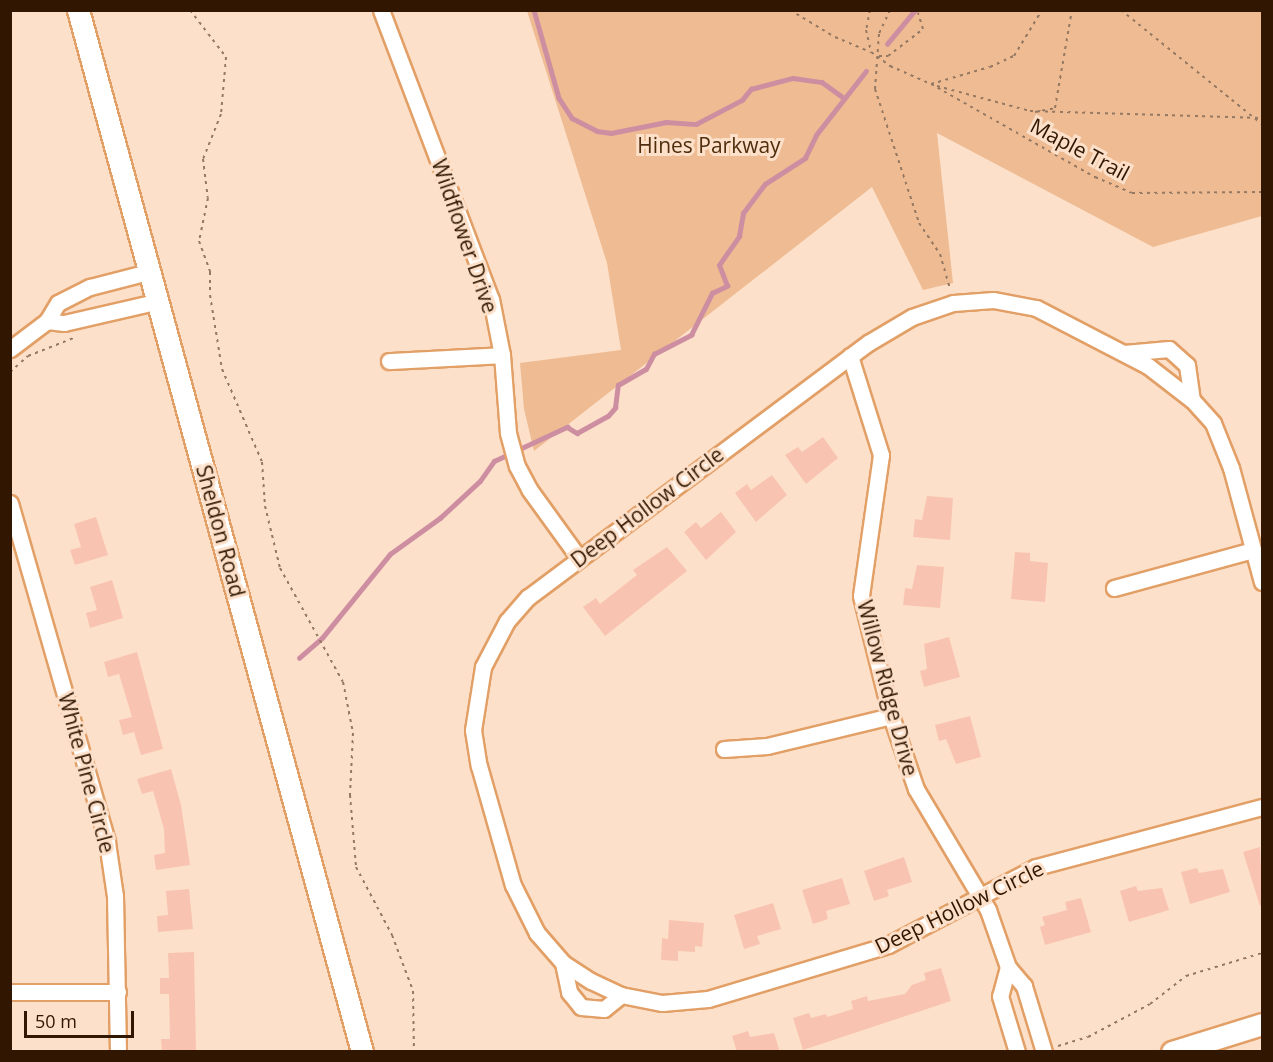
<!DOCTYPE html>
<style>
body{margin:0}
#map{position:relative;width:1273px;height:1062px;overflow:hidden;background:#fde0ca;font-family:"Open Sans",sans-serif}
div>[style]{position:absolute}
.green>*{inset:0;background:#eebb92}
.stream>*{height:4.5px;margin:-2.25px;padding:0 2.25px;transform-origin:2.25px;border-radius:2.25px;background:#ce8ea1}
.building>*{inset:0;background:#f8c4b1}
.path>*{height:2px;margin-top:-1px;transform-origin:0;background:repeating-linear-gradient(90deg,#947862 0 3px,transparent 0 7.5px)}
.roads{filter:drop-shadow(2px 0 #e29f66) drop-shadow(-2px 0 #e29f66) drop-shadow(0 2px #e29f66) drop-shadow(0 -2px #e29f66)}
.street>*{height:15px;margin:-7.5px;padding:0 7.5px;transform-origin:7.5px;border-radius:7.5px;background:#fff}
.secondary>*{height:21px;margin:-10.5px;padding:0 10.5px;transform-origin:10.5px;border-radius:10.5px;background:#fff}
span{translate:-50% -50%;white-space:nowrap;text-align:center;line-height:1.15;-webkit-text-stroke:6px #fde0ca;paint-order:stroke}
.park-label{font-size:21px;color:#502e0d}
.street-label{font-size:21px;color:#311701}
.frame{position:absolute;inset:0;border:12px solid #311701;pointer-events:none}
.scale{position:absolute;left:24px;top:1011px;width:110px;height:27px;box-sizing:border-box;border:3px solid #311701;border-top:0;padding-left:8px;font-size:18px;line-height:21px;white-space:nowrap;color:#311701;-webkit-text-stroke:4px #fde0ca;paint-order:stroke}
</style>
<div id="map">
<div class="green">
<i style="clip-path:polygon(527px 11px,1262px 11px,1262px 216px,1153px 247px,937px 133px,953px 283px,923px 290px,872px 187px,534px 451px,524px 409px,520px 363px,621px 350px,607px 263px)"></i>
</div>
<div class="stream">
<i style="left:534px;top:10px;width:91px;rotate:74.1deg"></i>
<i style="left:559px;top:98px;width:24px;rotate:57deg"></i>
<i style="left:572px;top:118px;width:28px;rotate:27deg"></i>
<i style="left:597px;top:131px;width:14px;rotate:8deg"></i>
<i style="left:611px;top:133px;width:56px;rotate:-11.3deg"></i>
<i style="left:666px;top:122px;width:30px;rotate:4deg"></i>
<i style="left:696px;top:124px;width:52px;rotate:-27.6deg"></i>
<i style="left:742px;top:100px;width:14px;rotate:-51deg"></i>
<i style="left:751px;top:89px;width:43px;rotate:-14.7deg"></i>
<i style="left:793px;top:78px;width:29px;rotate:8deg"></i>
<i style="left:822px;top:82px;width:27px;rotate:36deg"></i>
<i style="left:887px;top:44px;width:44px;rotate:-50.5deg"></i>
<i style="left:299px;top:658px;width:30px;rotate:-41deg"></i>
<i style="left:322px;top:638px;width:108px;rotate:-51deg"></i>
<i style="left:390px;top:554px;width:62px;rotate:-35.8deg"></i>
<i style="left:440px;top:518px;width:54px;rotate:-42.8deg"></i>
<i style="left:480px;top:481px;width:24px;rotate:-55deg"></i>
<i style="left:494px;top:461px;width:81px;rotate:-25deg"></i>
<i style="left:567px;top:427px;width:12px;rotate:31deg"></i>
<i style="left:577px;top:433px;width:35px;rotate:-29deg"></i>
<i style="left:608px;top:416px;width:11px;rotate:-49deg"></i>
<i style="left:615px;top:408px;width:23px;rotate:-83deg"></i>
<i style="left:618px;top:385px;width:32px;rotate:-30deg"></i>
<i style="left:646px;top:369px;width:17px;rotate:-62deg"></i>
<i style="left:654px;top:354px;width:42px;rotate:-27.2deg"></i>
<i style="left:691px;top:335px;width:47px;rotate:-63.4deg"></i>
<i style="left:712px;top:293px;width:17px;rotate:-25deg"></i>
<i style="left:727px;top:286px;width:22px;rotate:-111deg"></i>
<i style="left:719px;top:265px;width:35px;rotate:-55deg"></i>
<i style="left:739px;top:236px;width:23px;rotate:-80deg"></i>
<i style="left:743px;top:213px;width:36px;rotate:-53deg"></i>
<i style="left:765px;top:184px;width:48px;rotate:-33deg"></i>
<i style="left:805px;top:158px;width:25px;rotate:-64deg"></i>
<i style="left:816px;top:135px;width:81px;rotate:-52deg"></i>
</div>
<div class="building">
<i style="clip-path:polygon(823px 437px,838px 458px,806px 484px,785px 455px,798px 447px,802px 452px)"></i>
<i style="clip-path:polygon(772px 475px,787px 495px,756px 522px,735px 493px,747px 484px,751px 490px)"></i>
<i style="clip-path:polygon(927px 496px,953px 498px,950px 540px,913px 537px,915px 519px,922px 520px)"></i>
<i style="clip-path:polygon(721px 512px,736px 532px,706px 560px,684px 532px,696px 522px,701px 528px)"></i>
<i style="clip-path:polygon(96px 517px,108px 555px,75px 565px,70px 550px,81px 547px,74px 524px)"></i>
<i style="clip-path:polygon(667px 547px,687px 571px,605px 636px,583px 607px,596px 598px,600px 604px,637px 575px,633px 570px)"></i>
<i style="clip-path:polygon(1015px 552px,1030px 553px,1030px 561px,1048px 563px,1045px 602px,1011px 599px)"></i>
<i style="clip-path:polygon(917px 565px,944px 567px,940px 608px,903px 605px,905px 588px,912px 589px)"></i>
<i style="clip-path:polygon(112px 580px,123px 618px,90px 628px,86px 613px,97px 610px,90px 587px)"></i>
<i style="clip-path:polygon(949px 637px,960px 677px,924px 687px,920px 671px,927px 669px,924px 644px)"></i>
<i style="clip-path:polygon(137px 652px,163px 749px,141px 755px,134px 732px,123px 735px,119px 720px,132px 717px,119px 674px,108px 677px,104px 662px)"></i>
<i style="clip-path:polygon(970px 716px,981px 757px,956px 764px,946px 739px,939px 741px,935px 725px)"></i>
<i style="clip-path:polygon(171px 769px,181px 805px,190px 865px,156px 870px,154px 855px,165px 853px,164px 829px,153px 791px,142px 794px,137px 779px)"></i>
<i style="clip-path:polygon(1260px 847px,1263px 906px,1260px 906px,1243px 852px)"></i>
<i style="clip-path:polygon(904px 857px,912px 882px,887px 890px,889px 896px,874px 901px,864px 871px)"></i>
<i style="clip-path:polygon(1197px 868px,1199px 873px,1223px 869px,1230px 892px,1190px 904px,1181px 872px)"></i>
<i style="clip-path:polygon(842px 878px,850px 904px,826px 911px,828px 919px,813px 924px,802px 890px)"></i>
<i style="clip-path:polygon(1136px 886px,1138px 891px,1162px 888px,1169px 910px,1129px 922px,1120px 891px)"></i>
<i style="clip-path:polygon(189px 889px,193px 929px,158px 932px,157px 916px,168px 915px,166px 891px)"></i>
<i style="clip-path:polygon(1081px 898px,1091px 932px,1045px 945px,1040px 927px,1045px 925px,1042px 917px,1067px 910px,1065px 902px)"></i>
<i style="clip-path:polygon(773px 903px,781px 929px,757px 936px,760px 944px,744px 949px,734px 915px)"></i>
<i style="clip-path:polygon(669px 920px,704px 923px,702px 947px,695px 946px,695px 952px,678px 951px,678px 961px,661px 960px,662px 938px,668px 939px)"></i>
<i style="clip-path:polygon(194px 952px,196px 1052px,162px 1052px,161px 1039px,170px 1039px,169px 994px,160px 994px,160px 978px,169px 978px,168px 953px)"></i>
<i style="clip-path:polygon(941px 968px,951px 1001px,803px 1050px,793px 1018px,809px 1013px,811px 1018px,826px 1014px,827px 1017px,853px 1009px,851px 1001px,867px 996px,868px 1001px,905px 994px,912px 985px,926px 980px,924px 973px)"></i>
<i style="clip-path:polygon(748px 1031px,750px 1037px,774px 1033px,780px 1052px,737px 1052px,732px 1036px)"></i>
</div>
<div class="path">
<i style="left:190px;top:10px;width:59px;rotate:52.5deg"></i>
<i style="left:226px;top:57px;width:57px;rotate:95deg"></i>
<i style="left:221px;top:114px;width:48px;rotate:111.8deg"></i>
<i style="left:203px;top:159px;width:39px;rotate:83deg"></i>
<i style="left:208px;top:198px;width:44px;rotate:101.8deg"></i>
<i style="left:199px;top:241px;width:33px;rotate:70deg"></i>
<i style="left:210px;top:272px;width:23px;rotate:90deg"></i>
<i style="left:210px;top:295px;width:75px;rotate:80.8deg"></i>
<i style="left:222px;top:369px;width:101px;rotate:66.7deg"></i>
<i style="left:262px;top:462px;width:44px;rotate:86.1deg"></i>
<i style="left:265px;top:506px;width:64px;rotate:76.4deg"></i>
<i style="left:280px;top:568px;width:130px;rotate:61.1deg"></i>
<i style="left:343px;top:682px;width:52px;rotate:78.9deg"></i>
<i style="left:353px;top:733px;width:62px;rotate:92.8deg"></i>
<i style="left:350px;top:795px;width:72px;rotate:85.2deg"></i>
<i style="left:356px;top:867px;width:77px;rotate:62.1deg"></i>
<i style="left:392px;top:935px;width:60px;rotate:69.4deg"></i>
<i style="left:413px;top:991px;width:61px;rotate:89.1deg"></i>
<i style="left:790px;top:10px;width:52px;rotate:31deg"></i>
<i style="left:835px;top:37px;width:38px;rotate:23deg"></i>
<i style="left:870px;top:10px;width:20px;rotate:101deg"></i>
<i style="left:866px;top:30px;width:23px;rotate:77deg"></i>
<i style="left:871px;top:52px;width:24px;rotate:36deg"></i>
<i style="left:890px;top:66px;width:45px;rotate:23.7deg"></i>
<i style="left:931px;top:84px;width:61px;rotate:-16.1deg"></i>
<i style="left:990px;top:67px;width:26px;rotate:-25deg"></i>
<i style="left:1014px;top:56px;width:54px;rotate:-58.7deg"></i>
<i style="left:890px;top:10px;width:26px;rotate:115deg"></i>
<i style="left:879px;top:34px;width:55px;rotate:94.2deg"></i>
<i style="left:875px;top:89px;width:141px;rotate:71.8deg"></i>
<i style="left:919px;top:223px;width:37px;rotate:56deg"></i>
<i style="left:940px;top:254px;width:36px;rotate:74deg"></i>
<i style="left:1121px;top:10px;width:181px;rotate:39deg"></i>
<i style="left:879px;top:56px;width:9px"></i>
<i style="left:888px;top:56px;width:44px;rotate:-37.6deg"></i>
<i style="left:923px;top:29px;width:17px;rotate:-107deg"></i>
<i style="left:931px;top:84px;width:189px;rotate:29.6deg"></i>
<i style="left:1095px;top:177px;width:40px;rotate:23.4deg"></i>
<i style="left:1132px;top:193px;width:130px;rotate:-0.4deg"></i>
<i style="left:937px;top:86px;width:96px;rotate:15deg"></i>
<i style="left:1030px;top:111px;width:232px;rotate:1.7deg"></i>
<i style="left:1035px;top:112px;width:20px;rotate:-11deg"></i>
<i style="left:1055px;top:108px;width:99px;rotate:-80.2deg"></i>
<i style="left:10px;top:372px;width:24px;rotate:-42deg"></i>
<i style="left:28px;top:356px;width:52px;rotate:-21.6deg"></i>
<i style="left:1058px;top:1046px;width:31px;rotate:-17deg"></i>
<i style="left:1088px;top:1037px;width:70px;rotate:-28deg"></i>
<i style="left:1150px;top:1004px;width:46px;rotate:-37.9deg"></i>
<i style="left:1186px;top:976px;width:79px;rotate:-16.8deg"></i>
</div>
<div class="roads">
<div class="street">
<i style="left:381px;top:10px;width:309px;rotate:69.2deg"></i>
<i style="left:491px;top:299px;width:57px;rotate:78.9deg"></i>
<i style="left:502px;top:355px;width:78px;rotate:85.6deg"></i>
<i style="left:508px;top:433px;width:34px;rotate:75deg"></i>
<i style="left:517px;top:466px;width:26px;rotate:62deg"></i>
<i style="left:529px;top:489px;width:85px;rotate:54.1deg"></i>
<i style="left:47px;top:321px;width:17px;rotate:7deg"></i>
<i style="left:64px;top:323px;width:98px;rotate:-13deg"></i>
<i style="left:10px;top:349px;width:46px;rotate:-37.1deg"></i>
<i style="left:47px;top:321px;width:21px;rotate:-59deg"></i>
<i style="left:58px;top:303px;width:36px;rotate:-27deg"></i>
<i style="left:90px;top:287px;width:64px;rotate:-14.5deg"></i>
<i style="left:1124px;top:353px;width:45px;rotate:-5.1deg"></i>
<i style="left:1169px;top:349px;width:24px;rotate:42deg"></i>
<i style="left:1187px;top:365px;width:35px;rotate:82deg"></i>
<i style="left:850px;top:356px;width:104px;rotate:72.6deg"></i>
<i style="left:881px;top:455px;width:142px;rotate:98.1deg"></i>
<i style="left:861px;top:596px;width:124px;rotate:76deg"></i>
<i style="left:891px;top:716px;width:77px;rotate:71.1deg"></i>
<i style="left:916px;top:789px;width:141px;rotate:59.2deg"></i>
<i style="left:988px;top:910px;width:60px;rotate:70.7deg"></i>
<i style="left:1008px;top:967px;width:25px;rotate:50deg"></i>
<i style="left:1024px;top:986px;width:69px;rotate:73.1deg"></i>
<i style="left:389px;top:361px;width:113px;rotate:-3deg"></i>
<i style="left:10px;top:503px;width:353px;rotate:74deg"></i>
<i style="left:107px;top:842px;width:55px;rotate:81.6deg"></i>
<i style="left:115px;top:896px;width:156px;rotate:88.9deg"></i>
<i style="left:1262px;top:582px;width:118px;rotate:-105.2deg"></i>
<i style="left:1231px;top:468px;width:48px;rotate:-111.8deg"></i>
<i style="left:1213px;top:423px;width:31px;rotate:-132deg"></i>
<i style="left:1192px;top:400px;width:56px;rotate:-142.3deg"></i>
<i style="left:1148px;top:366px;width:126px;rotate:-152.6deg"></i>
<i style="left:1036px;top:308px;width:44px;rotate:-169.5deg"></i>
<i style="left:993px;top:300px;width:40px;rotate:175.7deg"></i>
<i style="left:953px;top:303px;width:43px;rotate:161.1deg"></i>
<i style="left:912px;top:317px;width:51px;rotate:149.4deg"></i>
<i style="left:868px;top:343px;width:424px;rotate:143.2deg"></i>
<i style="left:528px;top:597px;width:32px;rotate:131deg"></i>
<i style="left:507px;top:621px;width:52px;rotate:117.6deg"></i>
<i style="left:483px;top:667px;width:64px;rotate:99deg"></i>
<i style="left:473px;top:730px;width:36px;rotate:81deg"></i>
<i style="left:479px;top:766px;width:124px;rotate:74.1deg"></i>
<i style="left:513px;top:885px;width:54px;rotate:63.4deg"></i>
<i style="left:537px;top:933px;width:40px;rotate:49deg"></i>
<i style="left:563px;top:963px;width:33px;rotate:33deg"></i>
<i style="left:591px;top:981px;width:33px;rotate:25deg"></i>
<i style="left:621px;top:995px;width:42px;rotate:11deg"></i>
<i style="left:662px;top:1003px;width:46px;rotate:-5deg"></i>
<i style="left:708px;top:999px;width:188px;rotate:-16.7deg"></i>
<i style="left:888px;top:945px;width:167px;rotate:-27.8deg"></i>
<i style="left:1036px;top:867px;width:234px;rotate:-14.9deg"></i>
<i style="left:1114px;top:588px;width:144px;rotate:-15.3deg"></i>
<i style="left:724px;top:749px;width:43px;rotate:-4deg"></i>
<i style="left:767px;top:746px;width:128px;rotate:-13.6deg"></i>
<i style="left:563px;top:963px;width:30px;rotate:78deg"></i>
<i style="left:569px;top:992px;width:19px;rotate:51deg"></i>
<i style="left:581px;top:1007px;width:23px;rotate:5deg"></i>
<i style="left:604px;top:1009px;width:22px;rotate:-39deg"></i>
<i style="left:1008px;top:967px;width:30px;rotate:105deg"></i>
<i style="left:1000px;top:996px;width:59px;rotate:73.1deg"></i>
<i style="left:10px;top:992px;width:108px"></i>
</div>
<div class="secondary">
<i style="left:78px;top:10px;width:1080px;rotate:74.75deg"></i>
<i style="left:1172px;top:1052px;width:94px;rotate:-17.3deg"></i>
</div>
</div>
<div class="park-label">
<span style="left:709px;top:145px">Hines Parkway</span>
</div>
<div class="street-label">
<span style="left:1080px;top:149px;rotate:28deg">Maple Trail</span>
<span style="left:465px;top:236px;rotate:71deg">Wildflower Drive</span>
<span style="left:647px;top:507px;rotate:-37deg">Deep Hollow Circle</span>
<span style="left:221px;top:531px;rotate:75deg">Sheldon Road</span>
<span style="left:888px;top:688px;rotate:75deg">Willow Ridge Drive</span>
<span style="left:87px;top:773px;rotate:75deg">White Pine Circle</span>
<span style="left:959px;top:907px;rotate:-26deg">Deep Hollow Circle</span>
</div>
<div class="frame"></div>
<div class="scale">50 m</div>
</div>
